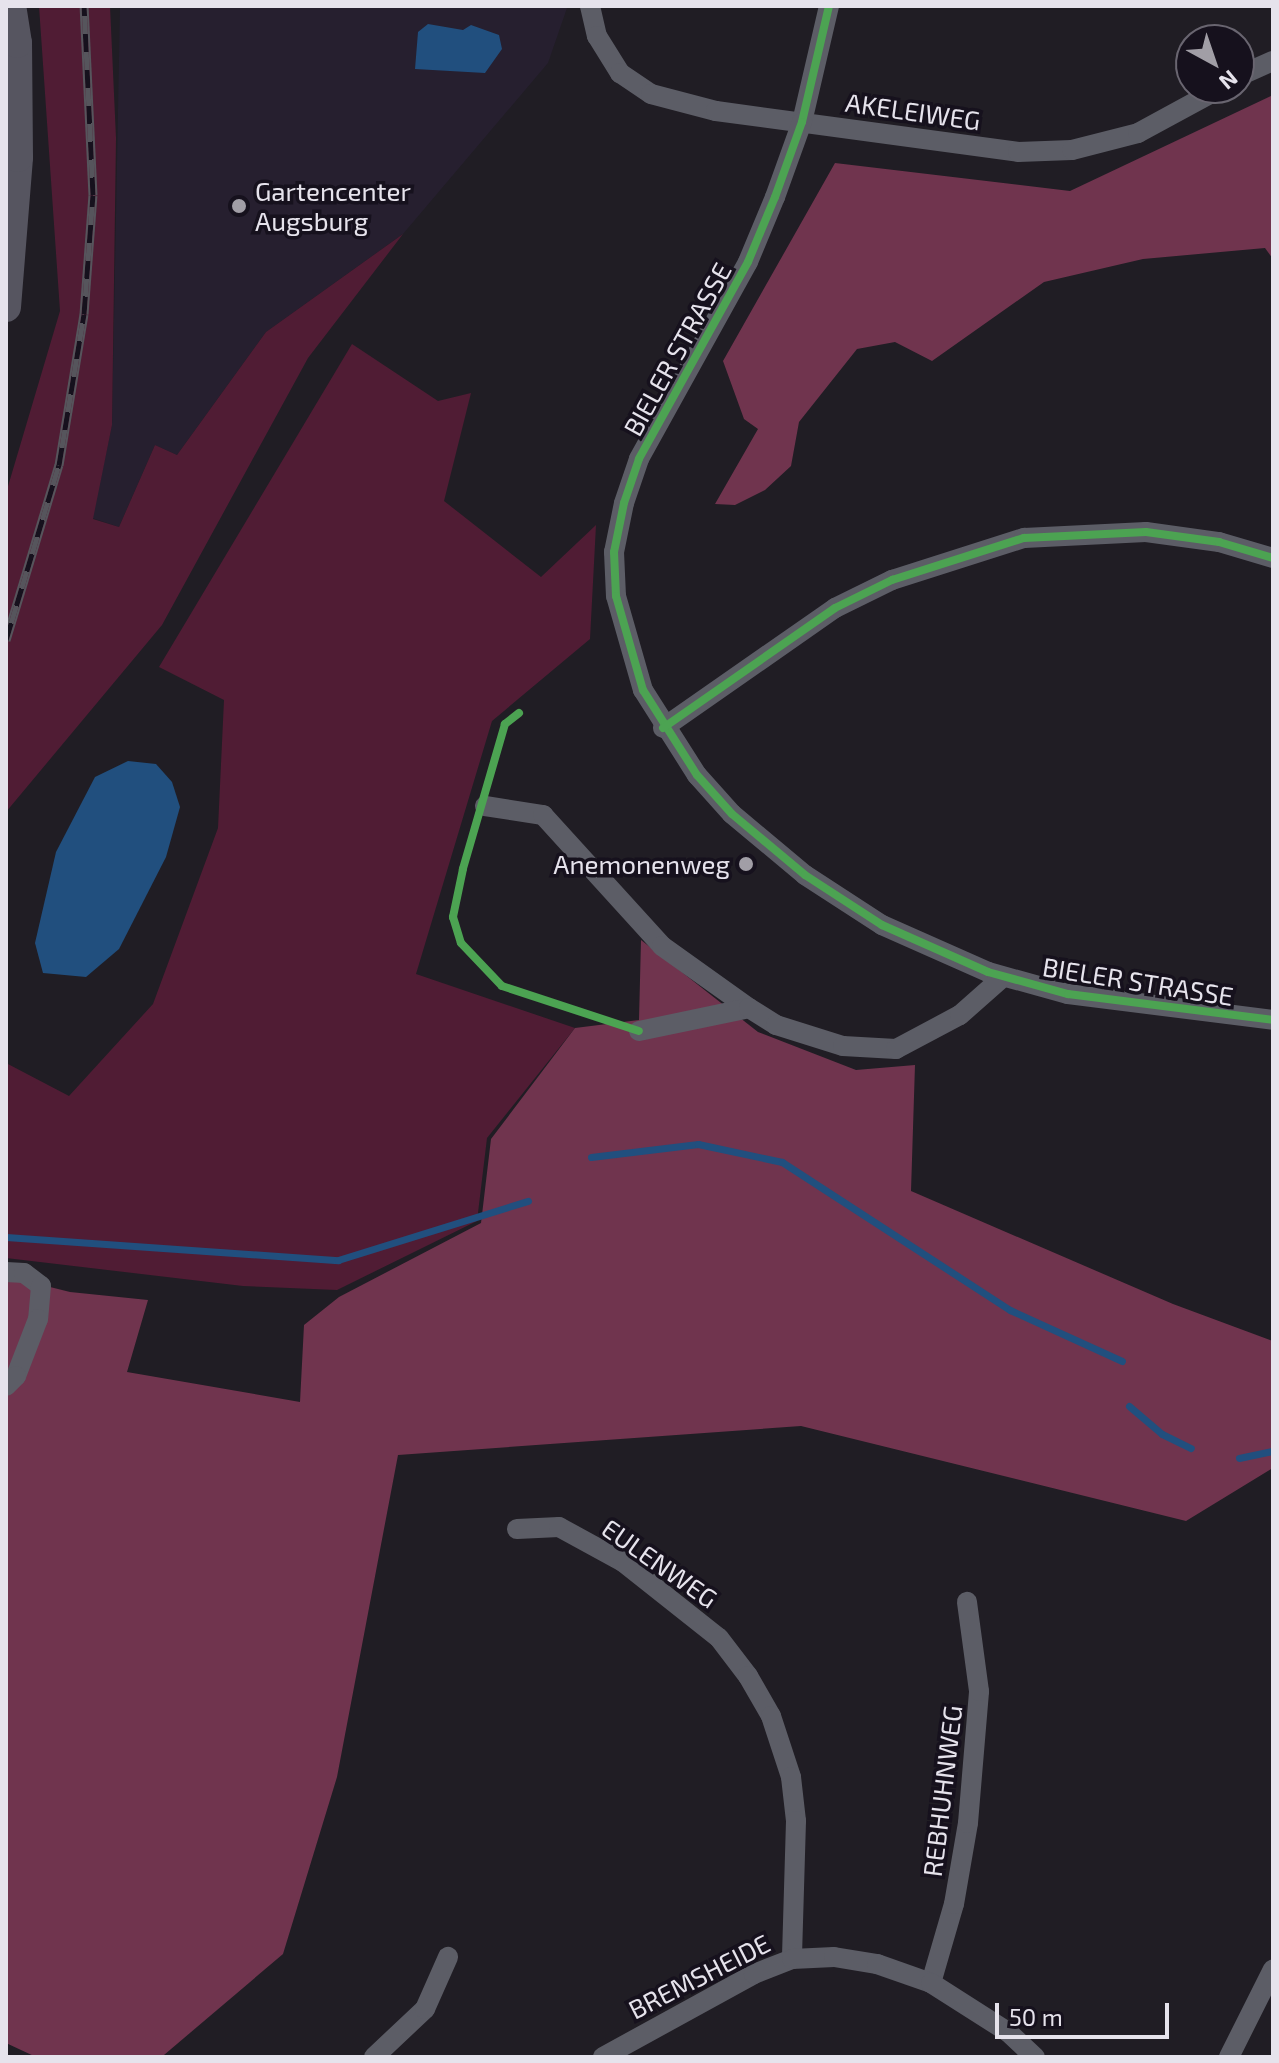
<!DOCTYPE html>
<style>
body{margin:0}
#map{position:relative;width:1279px;height:2063px;overflow:hidden;background:#201d24;font-family:"Exo 2",sans-serif}
div>[style]{position:absolute}
.built>*{inset:0;background:#261f2f}
.green>*{inset:0;background:#501c34}
.forest>*{inset:0;background:#70344e}
.water>*{inset:0;background:#214f7e}
.stream>*{height:7px;margin:-3.5px;padding:0 3.5px;transform-origin:3.5px;border-radius:3.5px;background:#214f7e}
.street>*{height:20px;margin:-10px;padding:0 10px;transform-origin:10px;border-radius:10px;background:#5c5d66}
.secondary>*{height:30px;margin:-15px;padding:0 15px;transform-origin:15px;border-radius:15px;background:#565560}
.rail>*{height:9px;margin-top:-4.5px;transform-origin:0;background:repeating-linear-gradient(90deg,#16111d 0 18px,#56555c 0 36px);box-sizing:border-box;border-block:2px solid #56555c}
.cycleway>*{height:8px;margin:-4px;padding:0 4px;transform-origin:4px;border-radius:4px;background:#4ca352}
.dots>*{width:22px;height:22px;translate:-50% -50%;box-sizing:border-box;border:4px solid #16111d;border-radius:50%}
span{translate:-50% -50%;white-space:nowrap;text-align:center;line-height:1.15;-webkit-text-stroke:7px #16111d;paint-order:stroke}
.street-label{font-size:26px;color:#e6e3ec}
.poi-label{font-size:26px;color:#e6e3ec}
.left{translate:0 -50%;text-align:left}
.right{translate:-100% -50%;text-align:right}
.frame{position:absolute;inset:0;border:8px solid #e6e3ec;pointer-events:none}
.north{position:absolute;left:1175px;top:24px;width:80px;height:80px;box-sizing:border-box;background:#16111d;border:2px solid #696570;border-radius:50%;rotate:140deg;font-size:22px;font-weight:700;line-height:32px;text-align:center;color:#e6e3ec}
.north::after{content:'';display:block;margin:auto;width:28px;height:36px;background:#a19ea6;clip-path:polygon(50% 0,100% 100%,50% 72%,0 100%)}
.scale{position:absolute;left:995px;top:2003px;width:174px;height:36px;box-sizing:border-box;border:4px solid #e6e3ec;border-top:0;padding-left:10px;font-size:24px;line-height:28px;white-space:nowrap;color:#e6e3ec;-webkit-text-stroke:6px #16111d;paint-order:stroke}
</style>
<div id="map">
<div class="built">
<i style="clip-path:polygon(120px 6px,567px 8px,548px 63px,403px 234px,266px 332px,177px 455px,155px 445px,119px 527px,92px 518px,112px 425px)"></i>
</div>
<div class="green">
<i style="clip-path:polygon(39px 6px,110px 6px,116px 138px,112px 425px,93px 519px,119px 527px,155px 445px,177px 455px,266px 332px,403px 234px,308px 358px,162px 625px,6px 812px,6px 493px,60px 311px)"></i>
<i style="clip-path:polygon(352px 344px,438px 401px,471px 393px,444px 501px,541px 577px,596px 525px,590px 639px,492px 721px,416px 974px,575px 1028px,487px 1138px,477px 1221px,337px 1290px,243px 1286px,6px 1258px,6px 1063px,69px 1096px,153px 1004px,218px 828px,224px 700px,159px 667px)"></i>
</div>
<div class="forest">
<i style="clip-path:polygon(1273px 95px,1273px 259px,1265px 248px,1143px 259px,1044px 282px,932px 361px,895px 342px,857px 349px,799px 422px,791px 466px,765px 490px,735px 505px,715px 504px,758px 429px,744px 419px,723px 361px,835px 163px,1070px 191px)"></i>
<i style="clip-path:polygon(641px 940px,758px 1032px,856px 1070px,915px 1065px,911px 1191px,1173px 1304px,1273px 1341px,1273px 1468px,1186px 1521px,801px 1426px,398px 1455px,337px 1777px,283px 1954px,164px 2055px,36px 2057px,6px 2043px,6px 1276px,70px 1292px,148px 1300px,127px 1372px,300px 1402px,304px 1325px,339px 1297px,481px 1223px,491px 1139px,575px 1028px,639px 1020px)"></i>
</div>
<div class="water">
<i style="clip-path:polygon(428px 24px,463px 30px,471px 25px,499px 35px,502px 49px,485px 73px,415px 69px,418px 32px)"></i>
<i style="clip-path:polygon(128px 761px,156px 764px,172px 782px,180px 807px,166px 857px,119px 949px,86px 977px,43px 973px,35px 943px,56px 852px,95px 777px)"></i>
</div>
<div class="stream">
<i style="left:591px;top:1157px;width:108px;rotate:-6.9deg"></i>
<i style="left:698px;top:1144px;width:86px;rotate:12.1deg"></i>
<i style="left:782px;top:1162px;width:272px;rotate:33deg"></i>
<i style="left:1010px;top:1310px;width:123px;rotate:24.5deg"></i>
<i style="left:6px;top:1237px;width:333px;rotate:4deg"></i>
<i style="left:338px;top:1260px;width:199px;rotate:-17.3deg"></i>
<i style="left:1129px;top:1406px;width:43px;rotate:40.3deg"></i>
<i style="left:1162px;top:1434px;width:32px;rotate:26deg"></i>
<i style="left:1239px;top:1458px;width:35px;rotate:-12deg"></i>
</div>
<div class="street">
<i style="left:590px;top:6px;width:31px;rotate:77deg"></i>
<i style="left:597px;top:36px;width:44px;rotate:58.1deg"></i>
<i style="left:620px;top:73px;width:37px;rotate:34deg"></i>
<i style="left:651px;top:94px;width:67px;rotate:14.7deg"></i>
<i style="left:716px;top:111px;width:305px;rotate:7.7deg"></i>
<i style="left:1018px;top:152px;width:54px;rotate:-2.1deg"></i>
<i style="left:1072px;top:150px;width:68px;rotate:-14.4deg"></i>
<i style="left:1138px;top:133px;width:94px;rotate:-28.5deg"></i>
<i style="left:829px;top:6px;width:119px;rotate:103.1deg"></i>
<i style="left:802px;top:122px;width:80px;rotate:109.8deg"></i>
<i style="left:775px;top:197px;width:70px;rotate:112.6deg"></i>
<i style="left:748px;top:262px;width:225px;rotate:119deg"></i>
<i style="left:639px;top:459px;width:46px;rotate:108.8deg"></i>
<i style="left:624px;top:503px;width:50px;rotate:101.5deg"></i>
<i style="left:614px;top:552px;width:44px;rotate:87.4deg"></i>
<i style="left:616px;top:596px;width:98px;rotate:74deg"></i>
<i style="left:643px;top:690px;width:101px;rotate:57.6deg"></i>
<i style="left:697px;top:775px;width:52px;rotate:48.1deg"></i>
<i style="left:732px;top:814px;width:95px;rotate:39.9deg"></i>
<i style="left:805px;top:875px;width:92px;rotate:33deg"></i>
<i style="left:882px;top:925px;width:116px;rotate:23.9deg"></i>
<i style="left:988px;top:972px;width:83px;rotate:15.4deg"></i>
<i style="left:1068px;top:994px;width:207px;rotate:7.2deg"></i>
<i style="left:1239px;top:76px;width:37px;rotate:-24deg"></i>
<i style="left:663px;top:728px;width:210px;rotate:-34.9deg"></i>
<i style="left:835px;top:608px;width:64px;rotate:-26.2deg"></i>
<i style="left:892px;top:580px;width:139px;rotate:-17.7deg"></i>
<i style="left:1024px;top:538px;width:122px;rotate:-2.8deg"></i>
<i style="left:1146px;top:532px;width:74px;rotate:7.8deg"></i>
<i style="left:1219px;top:542px;width:56px;rotate:16.5deg"></i>
<i style="left:485px;top:806px;width:59px;rotate:8.8deg"></i>
<i style="left:543px;top:815px;width:177px;rotate:47.7deg"></i>
<i style="left:662px;top:946px;width:107px;rotate:35.5deg"></i>
<i style="left:639px;top:1031px;width:112px;rotate:-11.8deg"></i>
<i style="left:749px;top:1008px;width:32px;rotate:32deg"></i>
<i style="left:776px;top:1025px;width:70px;rotate:17.4deg"></i>
<i style="left:843px;top:1046px;width:53px;rotate:3.2deg"></i>
<i style="left:896px;top:1049px;width:72px;rotate:-28deg"></i>
<i style="left:960px;top:1015px;width:57px;rotate:-41.5deg"></i>
<i style="left:6px;top:1272px;width:18px;rotate:3deg"></i>
<i style="left:24px;top:1273px;width:21px;rotate:37deg"></i>
<i style="left:41px;top:1286px;width:33px;rotate:95deg"></i>
<i style="left:38px;top:1319px;width:61px;rotate:111.1deg"></i>
<i style="left:16px;top:1376px;width:14px;rotate:135deg"></i>
<i style="left:517px;top:1529px;width:42px;rotate:-2.7deg"></i>
<i style="left:559px;top:1527px;width:73px;rotate:28.7deg"></i>
<i style="left:623px;top:1562px;width:122px;rotate:38.4deg"></i>
<i style="left:719px;top:1638px;width:48px;rotate:52.7deg"></i>
<i style="left:748px;top:1676px;width:46px;rotate:60.1deg"></i>
<i style="left:771px;top:1716px;width:64px;rotate:71.8deg"></i>
<i style="left:791px;top:1777px;width:44px;rotate:83.5deg"></i>
<i style="left:796px;top:1821px;width:138px;rotate:91.7deg"></i>
<i style="left:931px;top:1983px;width:82px;rotate:-73.8deg"></i>
<i style="left:954px;top:1904px;width:82px;rotate:-80.2deg"></i>
<i style="left:968px;top:1823px;width:132px;rotate:-85.2deg"></i>
<i style="left:979px;top:1691px;width:90px;rotate:-97.7deg"></i>
<i style="left:374px;top:2057px;width:70px;rotate:-43.3deg"></i>
<i style="left:425px;top:2009px;width:57px;rotate:-66.1deg"></i>
<i style="left:603px;top:2057px;width:172px;rotate:-28.8deg"></i>
<i style="left:754px;top:1974px;width:41px;rotate:-21.5deg"></i>
<i style="left:792px;top:1959px;width:42px;rotate:-2.7deg"></i>
<i style="left:834px;top:1957px;width:44px;rotate:9.2deg"></i>
<i style="left:877px;top:1964px;width:57px;rotate:19.4deg"></i>
<i style="left:931px;top:1983px;width:91px;rotate:32.5deg"></i>
<i style="left:1008px;top:2032px;width:37px;rotate:43deg"></i>
<i style="left:1229px;top:2057px;width:98px;rotate:-63.4deg"></i>
</div>
<div class="secondary">
<i style="left:6px;top:307px;width:150px;rotate:-85.4deg"></i>
<i style="left:18px;top:157px;width:114px;rotate:-90.5deg"></i>
<i style="left:17px;top:43px;width:37px;rotate:-99deg"></i>
</div>
<div class="rail">
<i style="left:6px;top:640px;width:183px;rotate:-73.2deg"></i>
<i style="left:59px;top:465px;width:153px;rotate:-80.6deg"></i>
<i style="left:84px;top:314px;width:119px;rotate:-85.7deg"></i>
<i style="left:93px;top:195px;width:189px;rotate:-92.7deg"></i>
</div>
<div class="cycleway">
<i style="left:829px;top:6px;width:119px;rotate:103.1deg"></i>
<i style="left:802px;top:122px;width:80px;rotate:109.8deg"></i>
<i style="left:775px;top:197px;width:70px;rotate:112.6deg"></i>
<i style="left:748px;top:262px;width:225px;rotate:119deg"></i>
<i style="left:639px;top:459px;width:46px;rotate:108.8deg"></i>
<i style="left:624px;top:503px;width:50px;rotate:101.5deg"></i>
<i style="left:614px;top:552px;width:44px;rotate:87.4deg"></i>
<i style="left:616px;top:596px;width:98px;rotate:74deg"></i>
<i style="left:643px;top:690px;width:101px;rotate:57.6deg"></i>
<i style="left:697px;top:775px;width:52px;rotate:48.1deg"></i>
<i style="left:732px;top:814px;width:95px;rotate:39.9deg"></i>
<i style="left:805px;top:875px;width:92px;rotate:33deg"></i>
<i style="left:882px;top:925px;width:116px;rotate:23.9deg"></i>
<i style="left:988px;top:972px;width:83px;rotate:15.4deg"></i>
<i style="left:1068px;top:994px;width:207px;rotate:7.2deg"></i>
<i style="left:519px;top:713px;width:18px;rotate:142deg"></i>
<i style="left:505px;top:724px;width:151px;rotate:106.2deg"></i>
<i style="left:463px;top:869px;width:49px;rotate:101.8deg"></i>
<i style="left:453px;top:917px;width:27px;rotate:73deg"></i>
<i style="left:461px;top:943px;width:59px;rotate:46.4deg"></i>
<i style="left:502px;top:986px;width:144px;rotate:18.2deg"></i>
<i style="left:663px;top:728px;width:210px;rotate:-34.9deg"></i>
<i style="left:835px;top:608px;width:64px;rotate:-26.2deg"></i>
<i style="left:892px;top:580px;width:139px;rotate:-17.7deg"></i>
<i style="left:1024px;top:538px;width:122px;rotate:-2.8deg"></i>
<i style="left:1146px;top:532px;width:74px;rotate:7.8deg"></i>
<i style="left:1219px;top:542px;width:56px;rotate:16.5deg"></i>
</div>
<div class="dots">
<i style="left:239px;top:206px;background:#a19ea6"></i>
<i style="left:746px;top:864px;background:#a19ea6"></i>
</div>
<div class="street-label">
<span style="left:913px;top:111px;rotate:8deg">AKELEIWEG</span>
<span style="left:677px;top:349px;rotate:-61deg">BIELER STRASSE</span>
<span style="left:1138px;top:981px;rotate:9deg">BIELER STRASSE</span>
<span style="left:660px;top:1563px;rotate:35deg">EULENWEG</span>
<span style="left:942px;top:1791px;rotate:-83deg">REBHUHNWEG</span>
<span style="left:699px;top:1976px;rotate:-27deg">BREMSHEIDE</span>
</div>
<div class="poi-label">
<span class="left" style="left:255px;top:206px">Gartencenter<br>Augsburg</span>
<span class="right" style="left:730px;top:864px">Anemonenweg</span>
</div>
<div class="frame"></div>
<div class="north">N</div>
<div class="scale">50 m</div>
</div>
